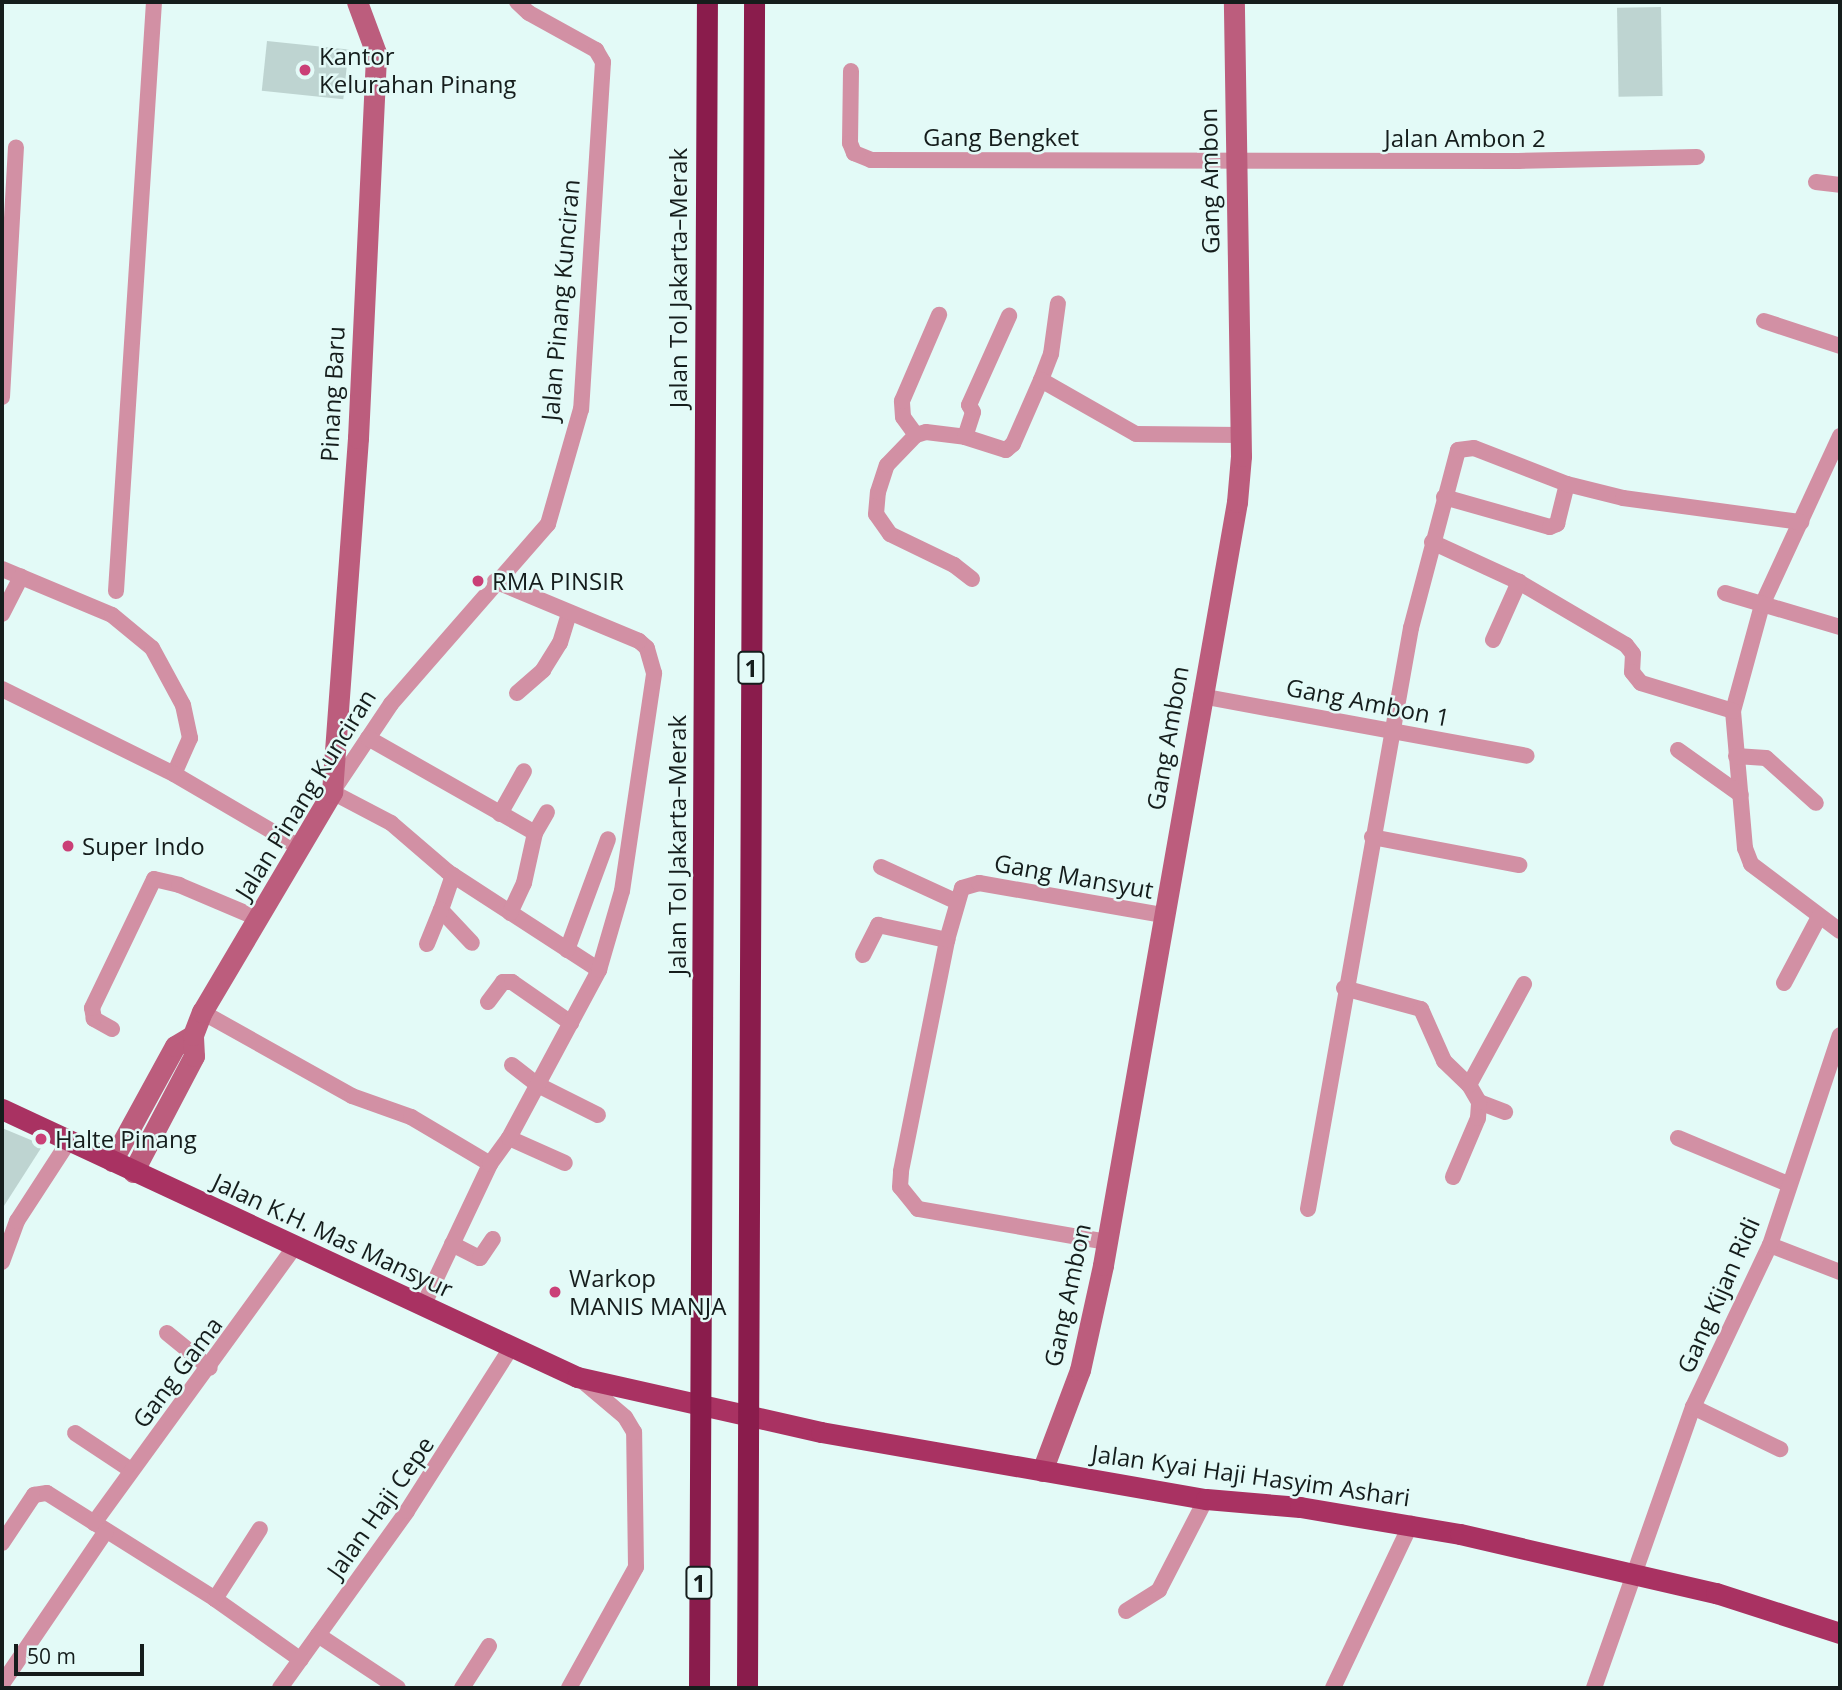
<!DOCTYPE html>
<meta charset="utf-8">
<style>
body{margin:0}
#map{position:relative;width:1842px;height:1690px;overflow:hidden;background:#e3faf7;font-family:"Open Sans",sans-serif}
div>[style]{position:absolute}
.building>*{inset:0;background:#bed4d1;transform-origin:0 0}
.street>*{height:16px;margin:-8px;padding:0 8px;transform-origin:8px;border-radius:8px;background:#d290a4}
.secondary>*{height:21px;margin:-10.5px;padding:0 10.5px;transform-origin:10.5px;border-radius:10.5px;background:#bc5d7d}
.primary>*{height:21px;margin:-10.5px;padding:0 10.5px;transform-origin:10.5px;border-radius:10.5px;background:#a93262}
.highway>*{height:21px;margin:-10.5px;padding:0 10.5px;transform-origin:10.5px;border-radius:10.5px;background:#8a1c4c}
.dots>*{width:19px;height:19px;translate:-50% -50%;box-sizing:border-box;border:4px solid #e3faf7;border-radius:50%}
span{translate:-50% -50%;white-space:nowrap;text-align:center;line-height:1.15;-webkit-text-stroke:5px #e3faf7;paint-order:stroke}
.shield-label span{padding:2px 5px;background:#e3faf7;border:2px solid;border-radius:5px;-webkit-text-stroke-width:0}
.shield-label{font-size:23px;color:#151d1c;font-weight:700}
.poi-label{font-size:24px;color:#151d1c}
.left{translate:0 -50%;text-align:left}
.street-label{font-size:24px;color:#151d1c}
.frame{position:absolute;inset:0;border:4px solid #151d1c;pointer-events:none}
.scale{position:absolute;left:14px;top:1644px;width:130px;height:32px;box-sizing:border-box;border:4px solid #151d1c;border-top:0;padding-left:9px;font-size:21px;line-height:24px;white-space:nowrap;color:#151d1c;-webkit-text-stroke:5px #e3faf7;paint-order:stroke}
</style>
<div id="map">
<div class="building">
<i style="left:1661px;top:7px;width:89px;height:44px;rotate:89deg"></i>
<i style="left:267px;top:41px;width:82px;height:50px;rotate:6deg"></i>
<i style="clip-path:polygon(2px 1128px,43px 1145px,2px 1209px)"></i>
</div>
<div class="street">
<i style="left:517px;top:2px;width:16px;rotate:43deg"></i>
<i style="left:529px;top:13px;width:77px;rotate:28.9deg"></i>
<i style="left:596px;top:50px;width:14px;rotate:60deg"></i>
<i style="left:603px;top:62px;width:348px;rotate:93.6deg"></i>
<i style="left:581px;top:409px;width:120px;rotate:106deg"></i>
<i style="left:548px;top:524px;width:239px;rotate:131.1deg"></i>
<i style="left:391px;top:704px;width:106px;rotate:123.8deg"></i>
<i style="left:332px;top:792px;width:67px;rotate:27.7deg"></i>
<i style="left:391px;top:823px;width:75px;rotate:40.7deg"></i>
<i style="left:448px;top:872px;width:180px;rotate:33deg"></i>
<i style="left:851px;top:71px;width:72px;rotate:90.8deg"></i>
<i style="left:850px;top:143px;width:11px;rotate:68deg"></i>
<i style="left:854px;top:153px;width:18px;rotate:22deg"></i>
<i style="left:871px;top:160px;width:647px;rotate:0.09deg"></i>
<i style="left:1518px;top:161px;width:179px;rotate:-1.3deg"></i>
<i style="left:1816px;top:182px;width:24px;rotate:7deg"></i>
<i style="left:1764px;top:321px;width:80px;rotate:18.2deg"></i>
<i style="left:1041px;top:380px;width:28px;rotate:-69deg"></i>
<i style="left:1051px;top:354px;width:51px;rotate:-82.2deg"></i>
<i style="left:2px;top:397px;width:250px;rotate:-86.8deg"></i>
<i style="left:916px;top:435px;width:22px;rotate:-126deg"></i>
<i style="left:903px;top:417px;width:16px;rotate:-94deg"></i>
<i style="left:902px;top:401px;width:94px;rotate:-66.7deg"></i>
<i style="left:1840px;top:436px;width:186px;rotate:114.8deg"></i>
<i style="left:1762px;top:605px;width:110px;rotate:105.3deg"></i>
<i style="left:1733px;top:711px;width:138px;rotate:85deg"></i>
<i style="left:1745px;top:848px;width:17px;rotate:69deg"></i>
<i style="left:1751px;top:864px;width:111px;rotate:37deg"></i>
<i style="left:965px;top:437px;width:43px;rotate:17.6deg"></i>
<i style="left:1006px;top:450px;width:9px;rotate:-41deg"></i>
<i style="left:1013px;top:444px;width:70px;rotate:-66.4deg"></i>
<i style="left:1041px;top:380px;width:109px;rotate:29.6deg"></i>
<i style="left:1136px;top:434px;width:105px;rotate:0.5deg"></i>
<i style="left:1444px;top:497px;width:110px;rotate:15.8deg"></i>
<i style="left:1550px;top:527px;width:8px;rotate:-23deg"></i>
<i style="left:1557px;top:524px;width:41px;rotate:-76deg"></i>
<i style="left:1432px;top:542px;width:96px;rotate:24.7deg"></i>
<i style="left:1519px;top:582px;width:124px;rotate:30.5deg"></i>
<i style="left:1626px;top:645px;width:11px;rotate:52deg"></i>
<i style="left:1633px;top:654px;width:18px;rotate:93deg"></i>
<i style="left:1632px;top:672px;width:14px;rotate:51deg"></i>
<i style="left:1641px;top:683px;width:96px;rotate:16.9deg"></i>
<i style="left:2px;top:569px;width:119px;rotate:22.7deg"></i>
<i style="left:112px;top:615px;width:52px;rotate:39.5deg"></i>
<i style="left:152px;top:648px;width:65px;rotate:61.5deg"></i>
<i style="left:183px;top:705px;width:34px;rotate:78deg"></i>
<i style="left:190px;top:738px;width:39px;rotate:114deg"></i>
<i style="left:972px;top:579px;width:23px;rotate:-142deg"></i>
<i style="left:954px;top:565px;width:71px;rotate:-154.2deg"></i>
<i style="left:890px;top:534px;width:24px;rotate:-125deg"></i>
<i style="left:876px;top:514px;width:22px;rotate:-85deg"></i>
<i style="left:878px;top:492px;width:28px;rotate:-72deg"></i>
<i style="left:887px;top:465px;width:42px;rotate:-46deg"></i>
<i style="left:916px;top:435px;width:10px;rotate:-17deg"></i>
<i style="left:926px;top:432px;width:39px;rotate:7deg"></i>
<i style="left:965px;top:437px;width:26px;rotate:-72deg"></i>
<i style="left:973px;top:412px;width:8px;rotate:-120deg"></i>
<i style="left:969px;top:405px;width:98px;rotate:-65.8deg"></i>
<i style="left:116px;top:591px;width:590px;rotate:-86.31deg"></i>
<i style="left:1725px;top:593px;width:120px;rotate:16.5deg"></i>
<i style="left:2px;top:614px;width:42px;rotate:-62.8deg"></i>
<i style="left:1493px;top:640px;width:64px;rotate:-65.9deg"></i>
<i style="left:2px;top:689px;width:192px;rotate:26.3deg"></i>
<i style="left:174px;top:774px;width:145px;rotate:30.3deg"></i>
<i style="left:517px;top:693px;width:35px;rotate:-41deg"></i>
<i style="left:543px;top:670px;width:32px;rotate:-58deg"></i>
<i style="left:560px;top:643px;width:30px;rotate:-73deg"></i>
<i style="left:1201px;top:696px;width:331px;rotate:10.4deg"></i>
<i style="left:368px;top:738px;width:192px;rotate:29.6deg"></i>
<i style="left:1678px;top:750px;width:77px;rotate:35.5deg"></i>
<i style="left:1736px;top:756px;width:30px;rotate:4deg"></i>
<i style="left:1766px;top:758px;width:67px;rotate:42deg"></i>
<i style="left:500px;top:814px;width:49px;rotate:-60.8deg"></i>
<i style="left:1372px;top:837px;width:150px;rotate:10.8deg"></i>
<i style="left:881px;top:867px;width:84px;rotate:24.7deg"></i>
<i style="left:453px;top:875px;width:37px;rotate:109deg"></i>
<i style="left:441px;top:910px;width:45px;rotate:46.8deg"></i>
<i style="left:510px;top:913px;width:33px;rotate:-65deg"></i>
<i style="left:524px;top:883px;width:51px;rotate:-77.6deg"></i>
<i style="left:535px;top:833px;width:24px;rotate:-60deg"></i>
<i style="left:427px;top:944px;width:37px;rotate:-68deg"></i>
<i style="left:567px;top:950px;width:118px;rotate:-69.7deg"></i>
<i style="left:863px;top:955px;width:34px;rotate:-63deg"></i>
<i style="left:878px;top:925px;width:71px;rotate:12.3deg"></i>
<i style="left:1784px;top:983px;width:75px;rotate:-62.1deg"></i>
<i style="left:1344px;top:988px;width:80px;rotate:15.3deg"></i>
<i style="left:1421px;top:1009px;width:57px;rotate:66.1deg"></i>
<i style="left:1444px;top:1061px;width:35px;rotate:44deg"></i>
<i style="left:488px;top:1002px;width:25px;rotate:-53deg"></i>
<i style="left:503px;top:982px;width:9px"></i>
<i style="left:512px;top:982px;width:72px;rotate:34.8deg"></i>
<i style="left:202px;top:1012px;width:172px;rotate:29.2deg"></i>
<i style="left:352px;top:1096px;width:63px;rotate:19.6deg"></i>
<i style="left:411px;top:1117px;width:92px;rotate:30.7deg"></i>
<i style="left:112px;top:1029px;width:21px;rotate:-151deg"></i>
<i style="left:94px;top:1019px;width:11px;rotate:-100deg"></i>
<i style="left:92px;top:1008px;width:143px;rotate:-64.3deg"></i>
<i style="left:154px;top:879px;width:26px;rotate:13deg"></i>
<i style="left:179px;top:885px;width:85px;rotate:22.9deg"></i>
<i style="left:512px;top:1065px;width:33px;rotate:38deg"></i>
<i style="left:538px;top:1085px;width:67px;rotate:26.6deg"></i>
<i style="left:1479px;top:1102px;width:28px;rotate:21deg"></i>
<i style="left:509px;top:1138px;width:61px;rotate:24.1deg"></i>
<i style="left:1678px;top:1138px;width:119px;rotate:22.7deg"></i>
<i style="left:1453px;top:1177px;width:64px;rotate:-67deg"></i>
<i style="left:1478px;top:1118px;width:16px;rotate:-86deg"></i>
<i style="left:1479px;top:1102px;width:20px;rotate:-120deg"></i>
<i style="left:1469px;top:1085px;width:115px;rotate:-61.4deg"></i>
<i style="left:1308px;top:1209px;width:590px;rotate:-79.95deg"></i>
<i style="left:1411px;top:628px;width:184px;rotate:-75.2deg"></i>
<i style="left:1458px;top:450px;width:16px;rotate:-7deg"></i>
<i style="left:1474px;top:448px;width:100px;rotate:21.2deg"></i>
<i style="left:1567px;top:484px;width:58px;rotate:14deg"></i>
<i style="left:1623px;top:498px;width:180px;rotate:7.7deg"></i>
<i style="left:1107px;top:1242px;width:192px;rotate:-170.1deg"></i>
<i style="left:918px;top:1209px;width:28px;rotate:-129deg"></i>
<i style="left:900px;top:1187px;width:16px;rotate:-86deg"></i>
<i style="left:901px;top:1171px;width:236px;rotate:-78.7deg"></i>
<i style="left:947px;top:940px;width:54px;rotate:-73.9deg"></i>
<i style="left:962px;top:888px;width:18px;rotate:-16deg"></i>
<i style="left:979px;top:883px;width:187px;rotate:9.9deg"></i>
<i style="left:452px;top:1244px;width:31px;rotate:27deg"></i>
<i style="left:480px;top:1258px;width:23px;rotate:-56deg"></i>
<i style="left:1770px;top:1245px;width:75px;rotate:21.1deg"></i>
<i style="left:2px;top:1262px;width:44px;rotate:-69.9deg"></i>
<i style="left:17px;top:1221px;width:95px;rotate:-57deg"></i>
<i style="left:423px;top:1306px;width:157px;rotate:-64.7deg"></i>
<i style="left:490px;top:1164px;width:32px;rotate:-54deg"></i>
<i style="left:509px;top:1138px;width:191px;rotate:-61.8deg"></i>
<i style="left:599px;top:970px;width:82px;rotate:-73.8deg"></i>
<i style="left:622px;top:891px;width:220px;rotate:-81.6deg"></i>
<i style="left:654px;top:673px;width:26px;rotate:-106deg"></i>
<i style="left:647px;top:648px;width:11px;rotate:-139deg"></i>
<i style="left:639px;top:641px;width:156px;rotate:-157.4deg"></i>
<i style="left:167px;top:1333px;width:55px;rotate:39.1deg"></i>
<i style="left:1693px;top:1407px;width:97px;rotate:25.8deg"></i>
<i style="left:75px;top:1433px;width:67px;rotate:33.5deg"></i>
<i style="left:94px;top:1523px;width:342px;rotate:-54deg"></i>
<i style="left:2px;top:1543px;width:58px;rotate:-56.3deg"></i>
<i style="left:34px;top:1495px;width:13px;rotate:-9deg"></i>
<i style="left:47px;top:1493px;width:199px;rotate:32.2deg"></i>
<i style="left:215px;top:1599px;width:105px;rotate:35.3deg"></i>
<i style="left:215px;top:1599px;width:83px;rotate:-57.3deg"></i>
<i style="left:1126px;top:1611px;width:39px;rotate:-32deg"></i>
<i style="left:1159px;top:1590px;width:102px;rotate:-62.7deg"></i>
<i style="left:318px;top:1635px;width:96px;rotate:33.5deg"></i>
<i style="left:2px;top:1684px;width:185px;rotate:-55.8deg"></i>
<i style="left:280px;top:1688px;width:218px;rotate:-54.3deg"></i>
<i style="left:407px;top:1511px;width:193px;rotate:-57.5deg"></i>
<i style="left:462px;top:1688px;width:50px;rotate:-57.3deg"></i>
<i style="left:569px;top:1688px;width:138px;rotate:-61deg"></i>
<i style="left:636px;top:1567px;width:135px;rotate:-90.8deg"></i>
<i style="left:634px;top:1432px;width:17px;rotate:-121deg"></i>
<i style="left:625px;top:1417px;width:59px;rotate:-139.8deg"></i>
<i style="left:1333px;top:1688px;width:182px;rotate:-64.6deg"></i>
<i style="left:1594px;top:1688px;width:298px;rotate:-70.6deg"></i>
<i style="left:1693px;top:1407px;width:179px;rotate:-64.6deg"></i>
<i style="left:1770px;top:1245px;width:221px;rotate:-71.6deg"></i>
</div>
<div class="secondary">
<i style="left:112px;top:1161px;width:131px;rotate:-61.3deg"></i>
<i style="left:175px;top:1046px;width:21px;rotate:-31deg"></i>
<i style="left:133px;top:1172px;width:131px;rotate:-62.3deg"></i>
<i style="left:194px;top:1056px;width:21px;rotate:-93deg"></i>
<i style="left:193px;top:1035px;width:25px;rotate:-69deg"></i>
<i style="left:202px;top:1012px;width:256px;rotate:-59.4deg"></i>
<i style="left:332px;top:792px;width:355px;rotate:-85.8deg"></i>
<i style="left:358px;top:438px;width:385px;rotate:-87.3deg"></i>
<i style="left:376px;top:53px;width:54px;rotate:-110.4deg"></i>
<i style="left:1042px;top:1471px;width:108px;rotate:-69.4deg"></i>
<i style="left:1080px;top:1370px;width:107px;rotate:-77.6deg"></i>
<i style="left:1103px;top:1265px;width:775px;rotate:-80.04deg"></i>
<i style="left:1237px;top:502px;width:46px;rotate:-85deg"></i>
<i style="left:1241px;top:456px;width:454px;rotate:-90.9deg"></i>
</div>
<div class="primary">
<i style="left:2px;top:1109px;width:634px;rotate:24.99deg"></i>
<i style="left:577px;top:1377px;width:250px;rotate:12.7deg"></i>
<i style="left:821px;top:1432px;width:391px;rotate:9.9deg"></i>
<i style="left:1206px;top:1499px;width:94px;rotate:4.9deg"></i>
<i style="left:1300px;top:1507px;width:162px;rotate:9.6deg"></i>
<i style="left:1460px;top:1534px;width:263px;rotate:13deg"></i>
<i style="left:1716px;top:1593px;width:130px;rotate:17.9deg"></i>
</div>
<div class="highway">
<i style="left:699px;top:1688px;width:1686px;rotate:-89.73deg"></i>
<i style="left:747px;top:1688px;width:1686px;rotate:-89.76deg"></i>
</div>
<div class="dots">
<i style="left:305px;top:70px;background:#ca4077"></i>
<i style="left:478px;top:581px;background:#ca4077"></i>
<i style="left:68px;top:846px;background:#ca4077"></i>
<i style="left:41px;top:1139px;background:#ca4077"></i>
<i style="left:555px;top:1292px;background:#ca4077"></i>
</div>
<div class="shield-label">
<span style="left:751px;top:668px">1</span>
<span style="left:699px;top:1583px">1</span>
</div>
<div class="poi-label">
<span class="left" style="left:319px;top:70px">Kantor<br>Kelurahan Pinang</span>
<span class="left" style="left:492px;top:581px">RMA PINSIR</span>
<span class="left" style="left:82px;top:846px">Super Indo</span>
<span class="left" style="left:55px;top:1139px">Halte Pinang</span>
<span class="left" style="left:569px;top:1292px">Warkop<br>MANIS MANJA</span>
</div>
<div class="street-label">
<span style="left:1001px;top:137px">Gang Bengket</span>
<span style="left:1465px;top:138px">Jalan Ambon 2</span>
<span style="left:1209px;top:181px;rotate:-91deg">Gang Ambon</span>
<span style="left:678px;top:278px;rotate:-90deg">Jalan Tol Jakarta–Merak</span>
<span style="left:560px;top:300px;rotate:-85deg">Jalan Pinang Kunciran</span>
<span style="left:332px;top:394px;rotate:-87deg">Pinang Baru</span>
<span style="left:1368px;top:702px;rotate:11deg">Gang Ambon 1</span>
<span style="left:1167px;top:738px;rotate:-80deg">Gang Ambon</span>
<span style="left:305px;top:794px;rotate:-58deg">Jalan Pinang Kunciran</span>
<span style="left:677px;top:845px;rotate:-90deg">Jalan Tol Jakarta–Merak</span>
<span style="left:1074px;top:876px;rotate:10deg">Gang Mansyut</span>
<span style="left:333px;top:1235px;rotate:25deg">Jalan K.H. Mas Mansyur</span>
<span style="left:1067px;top:1295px;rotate:-78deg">Gang Ambon</span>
<span style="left:1718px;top:1295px;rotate:-66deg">Gang Kijan Ridi</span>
<span style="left:177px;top:1372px;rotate:-53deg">Gang Gama</span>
<span style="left:1251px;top:1475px;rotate:8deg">Jalan Kyai Haji Hasyim Ashari</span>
<span style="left:380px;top:1507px;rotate:-55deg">Jalan Haji Cepe</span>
</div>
<div class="frame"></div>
<div class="scale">50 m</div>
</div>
